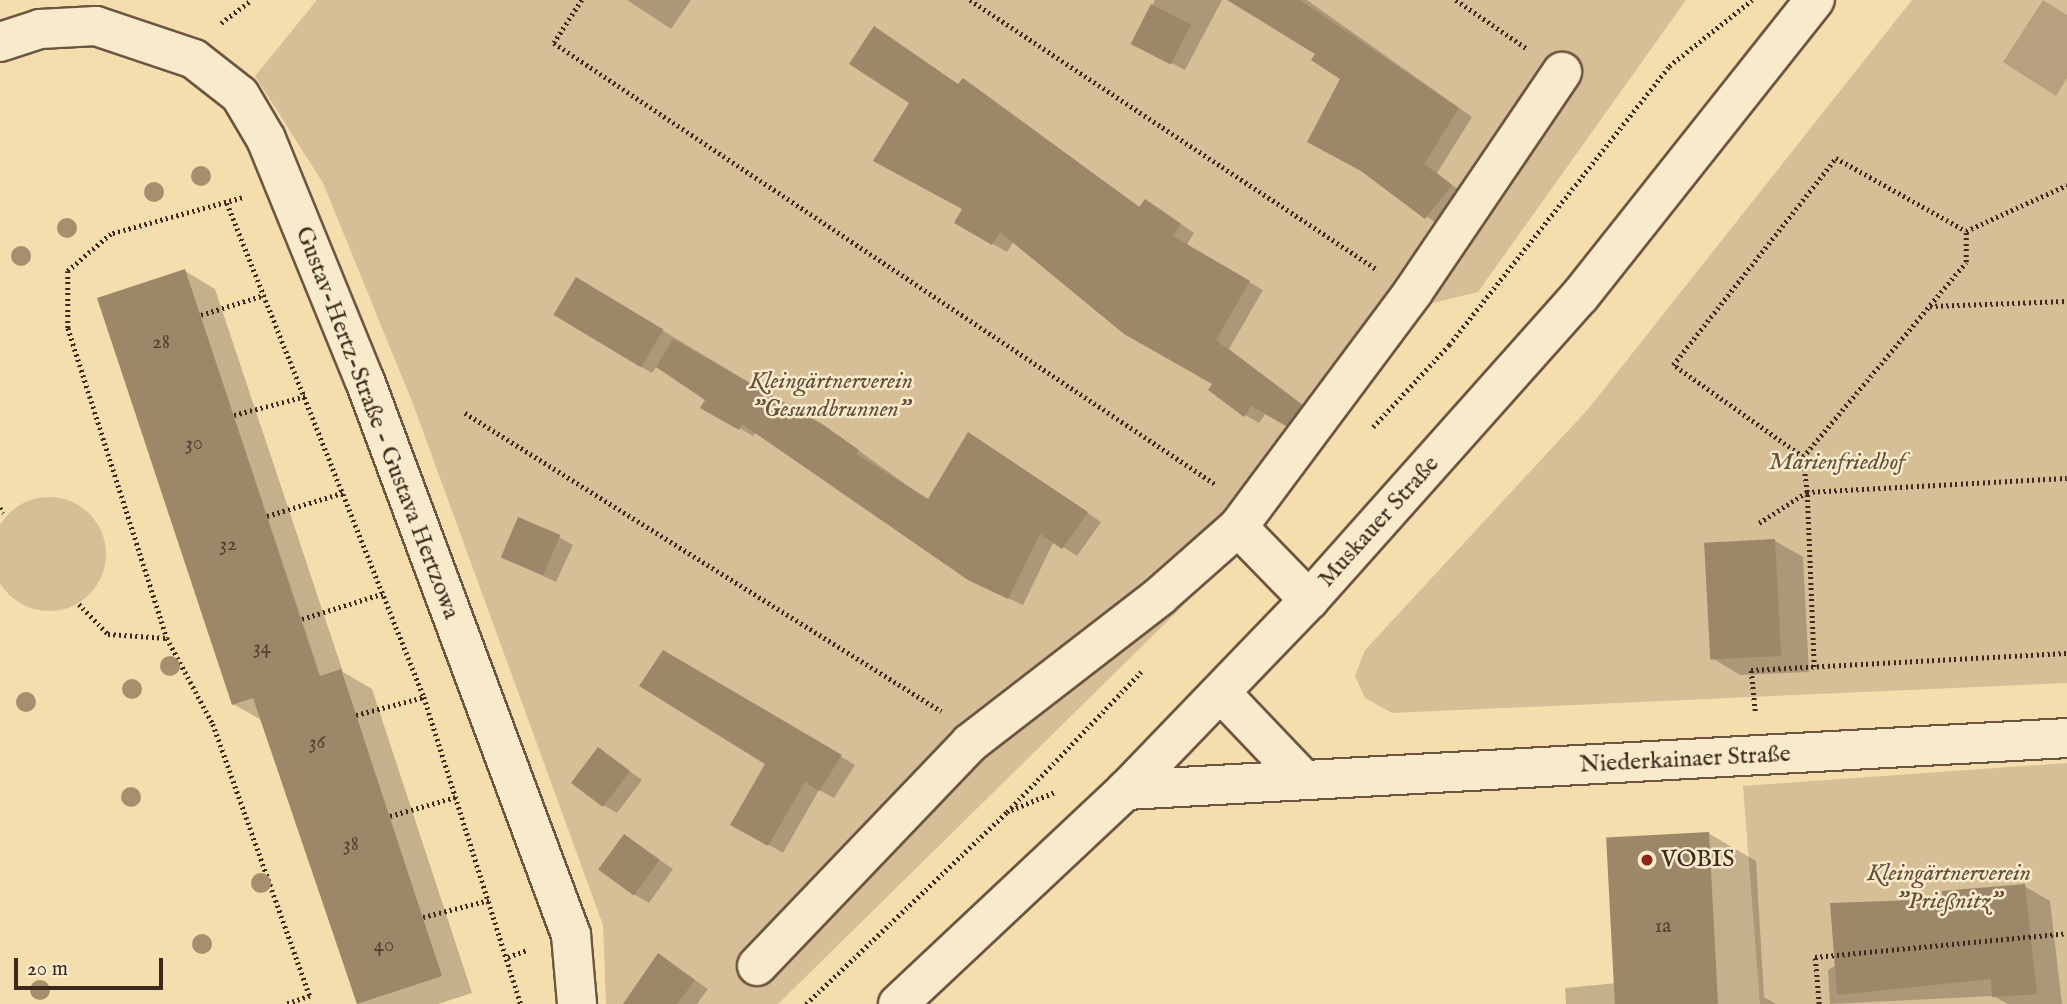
<!DOCTYPE html>
<meta charset="utf-8">
<style>
body{margin:0}
#map{position:relative;width:2067px;height:1004px;overflow:hidden;background:#f5deae;font-family:"IM FELL English",serif}
div>[style]{position:absolute}
.green>*{inset:0;background:#d6bf96}
.round{border-radius:50%}
.water>*{inset:0;background:#b7a07d}
.shadow>*{inset:0;background:#0003}
.building>*{inset:0;background:#9d8769;transform-origin:0 0}
.path>*{height:4.5px;margin-top:-2.25px;transform-origin:0;background:repeating-linear-gradient(90deg,#3e291e 0 2px,transparent 0 5.5px)}
.roads{filter:drop-shadow(2px 0 #6c5642) drop-shadow(-2px 0 #6c5642) drop-shadow(0 2px #6c5642) drop-shadow(0 -2px #6c5642)}
.minor>*{height:38px;margin:-19px;padding:0 19px;transform-origin:19px;border-radius:19px;background:#f8eaca}
.trees>*{width:20px;height:20px;margin:-10px;border-radius:50%;background:#a58f6f}
.dots>*{width:19px;height:19px;translate:-50% -50%;box-sizing:border-box;border:4px solid #f8eaca;border-radius:50%}
span{translate:-50% -50%;white-space:nowrap;text-align:center;line-height:1.15;-webkit-text-stroke:5px #f8eaca;paint-order:stroke}
.number-label{font-size:21px;color:#564031}
.number-label span{-webkit-text-stroke-width:0}
.park-label{font-size:24px;color:#644e3c;font-style:italic}
.street-label{font-size:24px;color:#3e291e}
.poi-label{font-size:24px;color:#3e291e}
.left{translate:0 -50%;text-align:left}
.scale{position:absolute;left:14px;top:958px;width:149px;height:32px;box-sizing:border-box;border:4px solid #3e291e;border-top:0;padding-left:9px;font-size:21px;line-height:24px;white-space:nowrap;color:#3e291e;-webkit-text-stroke:5px #f8eaca;paint-order:stroke}
</style>
<div id="map">
<div class="green">
<i style="clip-path:polygon(317px 0,1686px 0,1478px 292px,1429px 304px,1293px 487px,1181px 608px,778px 1004px,606px 1004px,603px 925px,413px 404px,323px 183px,255px 76px)"></i>
<i style="clip-path:polygon(1912px 0,2067px 0,2067px 683px,1392px 713px,1365px 698px,1355px 676px,1365px 650px,1589px 408px)"></i>
<i class="round" style="left:-8px;top:497px;width:114px;height:114px"></i>
<i style="clip-path:polygon(2067px 763px,2067px 1004px,1760px 1004px,1743px 786px)"></i>
</div>
<div class="water">
<i style="clip-path:polygon(2043px 0,2067px 15px,2067px 78px,2056px 96px,2003px 62px)"></i>
</div>
<div class="shadow">
<i style="clip-path:polygon(627px 0,691px 0,671px 29px)"></i>
<i style="clip-path:polygon(1155px 0,1222px 0,1185px 70px,1133px 43px)"></i>
<i style="clip-path:polygon(1237px 0,1307px 0,1472px 117px,1437px 173px,1465px 195px,1440px 226px,1365px 172px,1342px 79px,1318px 54px)"></i>
<i style="clip-path:polygon(959px 85px,977px 89px,1141px 208px,1146px 201px,1160px 209px,1194px 233px,1186px 246px,1263px 290px,1229px 349px,1315px 414px,1301px 433px,1266px 413px,1259px 423px,1245px 415px,1215px 383px,1014px 241px,1007px 252px,956px 223px,965px 209px)"></i>
<i style="clip-path:polygon(185px 271px,215px 289px,343px 672px,372px 689px,472px 993px,438px 1004px,357px 1004px,263px 721px,233px 704px)"></i>
<i style="clip-path:polygon(590px 287px,837px 435px,929px 501px,983px 443px,1101px 522px,1077px 556px,1054px 541px,1023px 605px,985px 587px,756px 432px,753px 436px,703px 407px,707px 399px,657px 366px,652px 373px,638px 365px)"></i>
<i style="clip-path:polygon(559px 537px,573px 545px,556px 582px,502px 557px)"></i>
<i style="clip-path:polygon(1775px 541px,1803px 557px,1809px 672px,1740px 675px,1712px 658px)"></i>
<i style="clip-path:polygon(664px 652px,855px 765px,834px 798px,819px 790px,783px 853px,733px 824px,768px 764px)"></i>
<i style="clip-path:polygon(599px 749px,642px 780px,617px 813px,603px 805px)"></i>
<i style="clip-path:polygon(1708px 833px,1756px 861px,1764px 997px,1776px 1004px,1566px 1004px,1565px 988px,1617px 983px)"></i>
<i style="clip-path:polygon(625px 836px,673px 869px,649px 903px,635px 895px)"></i>
<i style="clip-path:polygon(2024px 886px,2050px 901px,2062px 1004px,2008px 1004px,1993px 996px,1830px 1004px,1828px 970px,1944px 900px)"></i>
<i style="clip-path:polygon(672px 964px,708px 989px,697px 1004px,655px 1004px)"></i>
</div>
<div class="building">
<i style="clip-path:polygon(1227px 0,1300px 0,1459px 108px,1424px 164px,1452px 185px,1425px 219px,1361px 171px,1307px 142px,1340px 79px,1311px 60px,1315px 54px)"></i>
<i style="left:1151px;top:4px;width:45px;height:45px;rotate:27deg"></i>
<i style="clip-path:polygon(874px 26px,958px 84px,963px 78px,1139px 207px,1145px 199px,1181px 224px,1173px 236px,1250px 281px,1216px 340px,1302px 405px,1286px 426px,1251px 406px,1244px 417px,1208px 390px,1212px 384px,1124px 334px,1000px 232px,992px 245px,954px 223px,962px 209px,873px 161px,909px 103px,849px 64px)"></i>
<i style="clip-path:polygon(185px 269px,320px 676px,341px 669px,442px 976px,357px 1004px,253px 698px,232px 705px,97px 298px)"></i>
<i style="left:576px;top:277px;width:102px;height:44px;rotate:31deg"></i>
<i style="clip-path:polygon(673px 339px,822px 424px,859px 450px,856px 454px,928px 499px,968px 432px,1088px 512px,1062px 549px,1040px 534px,1008px 599px,968px 580px,742px 424px,739px 430px,700px 408px,705px 400px,656px 367px)"></i>
<i style="left:518px;top:517px;width:46px;height:44px;rotate:23deg"></i>
<i style="left:1775px;top:539px;width:117px;height:71px;rotate:87deg"></i>
<i style="clip-path:polygon(663px 650px,842px 755px,819px 791px,805px 782px,768px 846px,730px 825px,765px 764px,639px 686px)"></i>
<i style="left:598px;top:747px;width:40px;height:45px;rotate:37deg"></i>
<i style="left:1709px;top:832px;width:172px;height:103px;rotate:87deg"></i>
<i style="left:624px;top:834px;width:44px;height:44px;rotate:36deg"></i>
<i style="clip-path:polygon(2025px 884px,2037px 994px,1992px 997px,1991px 979px,1837px 995px,1830px 903px,1942px 899px,1942px 891px)"></i>
<i style="clip-path:polygon(658px 953px,695px 980px,677px 1004px,623px 1004px)"></i>
</div>
<div class="path">
<i style="left:582px;top:0;width:51px;rotate:123.1deg"></i>
<i style="left:554px;top:43px;width:795px;rotate:33.71deg"></i>
<i style="left:970px;top:0;width:488px;rotate:33.5deg"></i>
<i style="left:1456px;top:0;width:85px;rotate:34.4deg"></i>
<i style="left:221px;top:23px;width:38px;rotate:-37deg"></i>
<i style="left:242px;top:198px;width:136px;rotate:164.6deg"></i>
<i style="left:111px;top:234px;width:57px;rotate:139.3deg"></i>
<i style="left:68px;top:271px;width:57px;rotate:90deg"></i>
<i style="left:68px;top:328px;width:325px;rotate:72.3deg"></i>
<i style="left:167px;top:638px;width:98px;rotate:61.9deg"></i>
<i style="left:213px;top:724px;width:289px;rotate:70.4deg"></i>
<i style="left:310px;top:996px;width:24px;rotate:161deg"></i>
<i style="left:227px;top:203px;width:532px;rotate:68.26deg"></i>
<i style="left:424px;top:697px;width:322px;rotate:72.5deg"></i>
<i style="left:1930px;top:306px;width:137px;rotate:-2.1deg"></i>
<i style="left:201px;top:315px;width:66px;rotate:-17.6deg"></i>
<i style="left:465px;top:413px;width:562px;rotate:32.05deg"></i>
<i style="left:234px;top:415px;width:74px;rotate:-14.8deg"></i>
<i style="left:1373px;top:427px;width:112px;rotate:-47.2deg"></i>
<i style="left:1449px;top:345px;width:355px;rotate:-51.7deg"></i>
<i style="left:1669px;top:66px;width:106px;rotate:-38.5deg"></i>
<i style="left:1803px;top:457px;width:159px;rotate:-144.7deg"></i>
<i style="left:1673px;top:365px;width:263px;rotate:-51.8deg"></i>
<i style="left:1836px;top:158px;width:149px;rotate:29.3deg"></i>
<i style="left:0;top:508px;width:6px;rotate:51deg"></i>
<i style="left:267px;top:516px;width:82px;rotate:-17.1deg"></i>
<i style="left:1759px;top:523px;width:57px;rotate:-32.9deg"></i>
<i style="left:1807px;top:492px;width:35px;rotate:-97deg"></i>
<i style="left:1803px;top:457px;width:254px;rotate:-50.1deg"></i>
<i style="left:1966px;top:262px;width:31px;rotate:-90deg"></i>
<i style="left:1966px;top:231px;width:111px;rotate:-24.5deg"></i>
<i style="left:79px;top:604px;width:42px;rotate:46deg"></i>
<i style="left:108px;top:634px;width:59px;rotate:3.9deg"></i>
<i style="left:302px;top:619px;width:87px;rotate:-17.4deg"></i>
<i style="left:1814px;top:667px;width:175px;rotate:-92.3deg"></i>
<i style="left:1807px;top:492px;width:260px;rotate:-3.1deg"></i>
<i style="left:1755px;top:711px;width:41px;rotate:-95.6deg"></i>
<i style="left:1751px;top:670px;width:316px;rotate:-3.1deg"></i>
<i style="left:356px;top:715px;width:70px;rotate:-14.8deg"></i>
<i style="left:1011px;top:810px;width:48px;rotate:-22.2deg"></i>
<i style="left:390px;top:816px;width:69px;rotate:-16.1deg"></i>
<i style="left:423px;top:917px;width:68px;rotate:-14.4deg"></i>
<i style="left:508px;top:957px;width:20px;rotate:-20deg"></i>
<i style="left:806px;top:1004px;width:278px;rotate:-43.7deg"></i>
<i style="left:1007px;top:812px;width:194px;rotate:-46.3deg"></i>
<i style="left:1819px;top:1004px;width:47px;rotate:-94.9deg"></i>
<i style="left:1815px;top:957px;width:253px;rotate:-5.4deg"></i>
</div>
<div class="roads">
<div class="minor">
<i style="left:0;top:42px;width:42px;rotate:-18deg"></i>
<i style="left:40px;top:29px;width:56px;rotate:-3.1deg"></i>
<i style="left:96px;top:26px;width:103px;rotate:18.6deg"></i>
<i style="left:194px;top:59px;width:58px;rotate:38deg"></i>
<i style="left:240px;top:95px;width:51px;rotate:59.4deg"></i>
<i style="left:266px;top:139px;width:261px;rotate:67.8deg"></i>
<i style="left:365px;top:381px;width:591px;rotate:69.6deg"></i>
<i style="left:571px;top:935px;width:69px;rotate:85deg"></i>
<i style="left:1238px;top:527px;width:102px;rotate:45.8deg"></i>
<i style="left:1222px;top:694px;width:117px;rotate:46.4deg"></i>
<i style="left:1126px;top:790px;width:942px;rotate:-3.16deg"></i>
<i style="left:757px;top:966px;width:308px;rotate:-46.3deg"></i>
<i style="left:970px;top:743px;width:240px;rotate:-37.7deg"></i>
<i style="left:1160px;top:596px;width:104px;rotate:-41.5deg"></i>
<i style="left:1238px;top:527px;width:293px;rotate:-53.3deg"></i>
<i style="left:1413px;top:292px;width:266px;rotate:-55.9deg"></i>
<i style="left:898px;top:1004px;width:313px;rotate:-43.2deg"></i>
<i style="left:1126px;top:790px;width:264px;rotate:-46.1deg"></i>
<i style="left:1309px;top:600px;width:407px;rotate:-48.3deg"></i>
<i style="left:1580px;top:296px;width:378px;rotate:-51.6deg"></i>
</div>
</div>
<div class="trees">
<i style="left:201px;top:176px"></i>
<i style="left:154px;top:192px"></i>
<i style="left:67px;top:228px"></i>
<i style="left:21px;top:256px"></i>
<i style="left:170px;top:666px"></i>
<i style="left:132px;top:689px"></i>
<i style="left:26px;top:702px"></i>
<i style="left:131px;top:797px"></i>
<i style="left:261px;top:883px"></i>
<i style="left:202px;top:944px"></i>
<i style="left:40px;top:990px"></i>
</div>
<div class="dots">
<i style="left:1647px;top:860px;background:#8f2418"></i>
</div>
<div class="number-label">
<span style="left:161px;top:343px">28</span>
<span style="left:194px;top:444px">30</span>
<span style="left:228px;top:545px">32</span>
<span style="left:262px;top:648px">34</span>
<span style="left:317px;top:743px">36</span>
<span style="left:351px;top:845px">38</span>
<span style="left:1663px;top:927px">1a</span>
<span style="left:384px;top:946px">40</span>
</div>
<div class="park-label">
<span style="left:831px;top:396px">Kleingärtnerverein<br>"Gesundbrunnen"</span>
<span style="left:1837px;top:463px">Marienfriedhof</span>
<span style="left:1949px;top:888px">Kleingärtnerverein<br>"Prießnitz"</span>
</div>
<div class="street-label">
<span style="left:377px;top:423px;rotate:69deg">Gustav-Hertz-Straße - Gustava Hertzowa</span>
<span style="left:1379px;top:522px;rotate:-48deg">Muskauer Straße</span>
<span style="left:1685px;top:760px;rotate:-3deg">Niederkainaer Straße</span>
</div>
<div class="poi-label">
<span class="left" style="left:1661px;top:860px">VOBIS</span>
</div>
<div class="scale">20 m</div>
</div>
